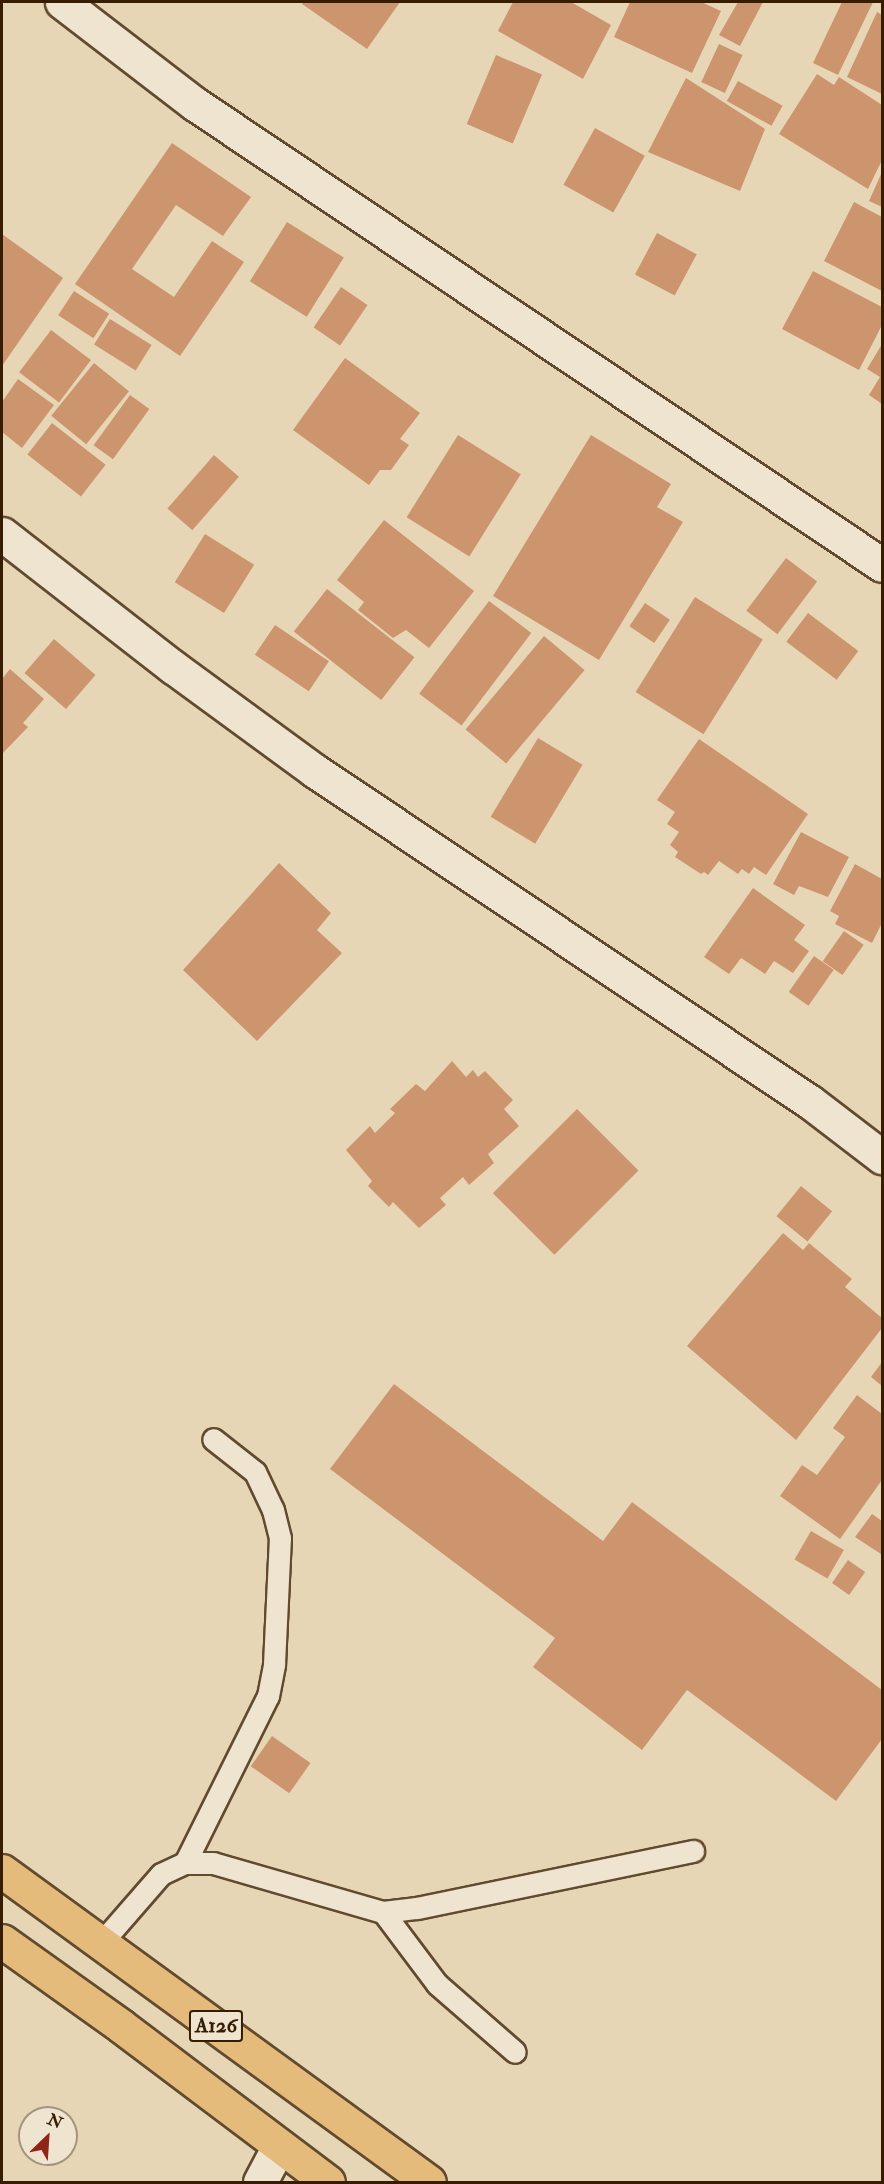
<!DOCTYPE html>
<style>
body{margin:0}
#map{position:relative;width:884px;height:2184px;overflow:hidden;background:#e7d6b6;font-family:"IM FELL Double Pica",serif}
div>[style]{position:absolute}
.building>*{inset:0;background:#cd956e;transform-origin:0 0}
.roads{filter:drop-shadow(2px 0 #624a2e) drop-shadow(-2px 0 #624a2e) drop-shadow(0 2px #624a2e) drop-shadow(0 -2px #624a2e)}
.lane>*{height:21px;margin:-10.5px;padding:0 10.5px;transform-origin:10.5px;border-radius:10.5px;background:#efe4d0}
.street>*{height:33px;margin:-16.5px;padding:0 16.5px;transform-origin:16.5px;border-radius:16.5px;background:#efe4d0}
.highway>*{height:33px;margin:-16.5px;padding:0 16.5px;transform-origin:16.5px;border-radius:16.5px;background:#e4bb7b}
span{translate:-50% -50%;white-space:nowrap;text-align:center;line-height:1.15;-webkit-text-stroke:4.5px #efe4d0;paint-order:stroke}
.shield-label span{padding:2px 4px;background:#efe4d0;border:2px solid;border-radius:4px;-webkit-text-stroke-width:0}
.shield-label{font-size:21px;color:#361c00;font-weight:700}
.frame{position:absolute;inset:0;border:3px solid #361c00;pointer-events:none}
.north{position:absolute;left:18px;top:2106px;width:60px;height:60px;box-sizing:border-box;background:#efe4d0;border:2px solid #a5947d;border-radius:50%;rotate:25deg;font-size:16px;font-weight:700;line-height:24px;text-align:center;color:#361c00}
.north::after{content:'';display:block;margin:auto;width:21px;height:27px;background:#8f2418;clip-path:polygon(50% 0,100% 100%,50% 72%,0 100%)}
</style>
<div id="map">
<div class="building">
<i style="clip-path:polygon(303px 2px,400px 2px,367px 49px,302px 4px)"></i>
<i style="clip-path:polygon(513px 2px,571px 2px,611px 25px,583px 79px,498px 31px)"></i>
<i style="clip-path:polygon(630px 2px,701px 2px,721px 11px,692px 73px,614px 37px)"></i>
<i style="clip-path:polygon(738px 2px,763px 2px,740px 46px,719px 35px)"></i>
<i style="clip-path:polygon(842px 2px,873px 2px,838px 75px,813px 63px)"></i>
<i style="clip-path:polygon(877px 12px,882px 15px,882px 94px,847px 77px)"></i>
<i style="left:719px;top:44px;width:26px;height:42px;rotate:25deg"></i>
<i style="left:496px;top:55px;width:50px;height:75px;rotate:23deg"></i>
<i style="clip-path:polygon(817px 74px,834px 85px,839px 77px,882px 105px,882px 160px,868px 189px,779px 134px)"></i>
<i style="clip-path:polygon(686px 78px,765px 129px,740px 191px,648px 152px)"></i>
<i style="left:738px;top:81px;width:51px;height:23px;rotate:29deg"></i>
<i style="left:595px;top:128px;width:57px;height:65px;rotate:29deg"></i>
<i style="clip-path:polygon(172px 143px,251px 197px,223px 236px,176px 205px,132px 269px,174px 297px,212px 241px,244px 262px,180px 356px,75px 284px)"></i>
<i style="clip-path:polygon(882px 172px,882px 207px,869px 201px)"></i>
<i style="clip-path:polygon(854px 202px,882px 217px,882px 291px,824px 261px)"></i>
<i style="left:287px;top:222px;width:67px;height:70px;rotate:32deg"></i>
<i style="left:657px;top:233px;width:45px;height:47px;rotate:28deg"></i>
<i style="clip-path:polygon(2px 234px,63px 278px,2px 366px)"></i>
<i style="clip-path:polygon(813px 271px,882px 307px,882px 325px,859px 370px,782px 329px)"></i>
<i style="left:341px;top:287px;width:32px;height:49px;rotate:34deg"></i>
<i style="left:74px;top:291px;width:42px;height:29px;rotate:33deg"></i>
<i style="left:110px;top:319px;width:49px;height:30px;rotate:32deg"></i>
<i style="left:51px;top:330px;width:50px;height:53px;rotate:37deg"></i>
<i style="clip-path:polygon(882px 344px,882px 404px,869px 395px,880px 377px,867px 369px)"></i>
<i style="clip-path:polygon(345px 358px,420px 413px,400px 439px,409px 445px,391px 470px,380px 470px,369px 485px,293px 430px)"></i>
<i style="left:94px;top:363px;width:45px;height:68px;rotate:39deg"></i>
<i style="clip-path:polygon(18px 379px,54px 405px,22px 448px,2px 432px,2px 402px)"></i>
<i style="left:130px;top:395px;width:24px;height:62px;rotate:36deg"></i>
<i style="left:52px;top:423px;width:68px;height:40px;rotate:38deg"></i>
<i style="left:458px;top:435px;width:74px;height:97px;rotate:32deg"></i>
<i style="clip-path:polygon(591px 435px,671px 484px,657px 507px,683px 522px,599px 660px,493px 596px)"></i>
<i style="left:214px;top:455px;width:33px;height:71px;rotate:41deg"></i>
<i style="clip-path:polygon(384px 520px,474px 591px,429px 648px,406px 630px,393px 638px,358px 610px,364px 602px,337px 580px)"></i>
<i style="left:205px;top:534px;width:58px;height:57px;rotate:32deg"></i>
<i style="left:786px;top:558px;width:39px;height:66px;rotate:37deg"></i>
<i style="left:327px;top:589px;width:111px;height:54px;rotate:38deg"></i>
<i style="left:695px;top:597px;width:80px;height:112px;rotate:32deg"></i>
<i style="left:489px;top:601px;width:53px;height:116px;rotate:37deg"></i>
<i style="left:645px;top:603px;width:30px;height:28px;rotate:34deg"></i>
<i style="left:808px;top:613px;width:63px;height:36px;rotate:37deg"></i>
<i style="left:275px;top:625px;width:65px;height:36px;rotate:34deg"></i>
<i style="left:544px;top:636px;width:53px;height:122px;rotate:40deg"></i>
<i style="left:54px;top:639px;width:55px;height:45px;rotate:41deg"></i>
<i style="clip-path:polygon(10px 669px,44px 699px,23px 723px,28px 727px,2px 754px,2px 679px)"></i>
<i style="left:538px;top:738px;width:52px;height:92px;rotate:31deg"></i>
<i style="clip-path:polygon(699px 739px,808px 814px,766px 875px,754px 867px,749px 874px,742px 869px,738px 874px,719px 861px,708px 875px,704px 872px,701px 874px,675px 857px,678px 852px,670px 845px,679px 832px,667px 824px,675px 812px,657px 800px)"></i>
<i style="clip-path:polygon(801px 832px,849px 857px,828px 897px,799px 886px,794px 895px,773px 884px)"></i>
<i style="clip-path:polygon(279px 863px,331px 913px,317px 930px,342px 953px,257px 1041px,183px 970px)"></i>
<i style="clip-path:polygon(855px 864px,882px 879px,882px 923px,872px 943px,835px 924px,839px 916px,830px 911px)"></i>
<i style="clip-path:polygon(753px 888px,805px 925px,794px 940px,809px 951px,793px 973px,774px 961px,765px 974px,741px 958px,729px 974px,704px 957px)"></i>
<i style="left:844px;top:931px;width:24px;height:37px;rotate:35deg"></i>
<i style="left:814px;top:956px;width:24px;height:44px;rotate:35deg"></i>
<i style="clip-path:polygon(452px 1061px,466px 1077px,473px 1070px,478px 1077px,485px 1071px,513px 1100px,504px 1109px,519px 1126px,488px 1154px,494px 1163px,469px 1185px,463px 1177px,440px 1198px,446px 1205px,419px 1228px,393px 1202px,389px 1207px,368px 1186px,372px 1181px,346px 1150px,370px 1126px,375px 1133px,395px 1113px,390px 1109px,416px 1084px,425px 1091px)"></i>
<i style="left:577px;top:1109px;width:87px;height:119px;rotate:45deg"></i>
<i style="left:801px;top:1186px;width:40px;height:39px;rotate:39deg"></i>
<i style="clip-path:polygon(783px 1233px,803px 1250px,809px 1243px,852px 1279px,845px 1287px,882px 1318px,882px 1328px,796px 1440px,687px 1346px)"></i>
<i style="clip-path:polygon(882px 1362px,882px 1386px,871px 1377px)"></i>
<i style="clip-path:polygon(394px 1384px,603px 1541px,632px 1502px,882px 1690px,882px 1739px,836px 1801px,687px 1690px,642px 1750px,533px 1667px,555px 1638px,330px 1469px)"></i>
<i style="clip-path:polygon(857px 1395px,882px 1414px,882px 1480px,840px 1539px,780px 1496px,802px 1465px,817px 1475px,845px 1437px,833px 1428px)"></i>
<i style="clip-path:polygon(872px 1514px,882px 1521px,881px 1554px,855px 1537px)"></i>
<i style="left:811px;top:1531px;width:38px;height:33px;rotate:30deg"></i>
<i style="left:848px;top:1560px;width:21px;height:28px;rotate:35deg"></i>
<i style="left:272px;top:1736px;width:47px;height:37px;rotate:35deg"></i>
</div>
<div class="roads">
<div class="lane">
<i style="left:185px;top:1863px;width:186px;rotate:-63.6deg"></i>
<i style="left:268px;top:1696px;width:33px;rotate:-79deg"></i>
<i style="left:274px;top:1664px;width:126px;rotate:-87.3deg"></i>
<i style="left:280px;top:1538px;width:29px;rotate:-104deg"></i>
<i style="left:273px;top:1510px;width:42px;rotate:-115.3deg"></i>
<i style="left:255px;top:1472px;width:53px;rotate:-141.8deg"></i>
<i style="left:383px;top:1912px;width:90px;rotate:53.1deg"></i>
<i style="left:437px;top:1984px;width:103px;rotate:41.1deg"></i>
<i style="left:101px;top:1943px;width:91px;rotate:-49deg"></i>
<i style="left:161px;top:1874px;width:26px;rotate:-25deg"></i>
<i style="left:185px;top:1863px;width:28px"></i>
<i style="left:213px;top:1863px;width:177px;rotate:16.1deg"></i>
<i style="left:383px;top:1912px;width:34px;rotate:-7deg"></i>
<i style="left:417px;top:1908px;width:282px;rotate:-11.7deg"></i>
</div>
<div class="street">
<i style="left:62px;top:2px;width:168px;rotate:37.5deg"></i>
<i style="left:195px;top:104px;width:827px;rotate:33.86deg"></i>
<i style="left:2px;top:534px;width:217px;rotate:37.9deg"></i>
<i style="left:173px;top:667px;width:176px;rotate:36.2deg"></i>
<i style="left:315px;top:771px;width:595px;rotate:33.77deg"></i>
<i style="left:810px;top:1102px;width:91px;rotate:37.4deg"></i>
<i style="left:260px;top:2182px;width:41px;rotate:-62.2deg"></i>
</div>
<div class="highway">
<i style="left:2px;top:1871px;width:528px;rotate:36.07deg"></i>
<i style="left:2px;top:1941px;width:146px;rotate:35.5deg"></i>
<i style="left:121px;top:2026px;width:259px;rotate:37deg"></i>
</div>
</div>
<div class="shield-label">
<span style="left:216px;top:2026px">A126</span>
</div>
<div class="frame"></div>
<div class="north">N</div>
</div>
